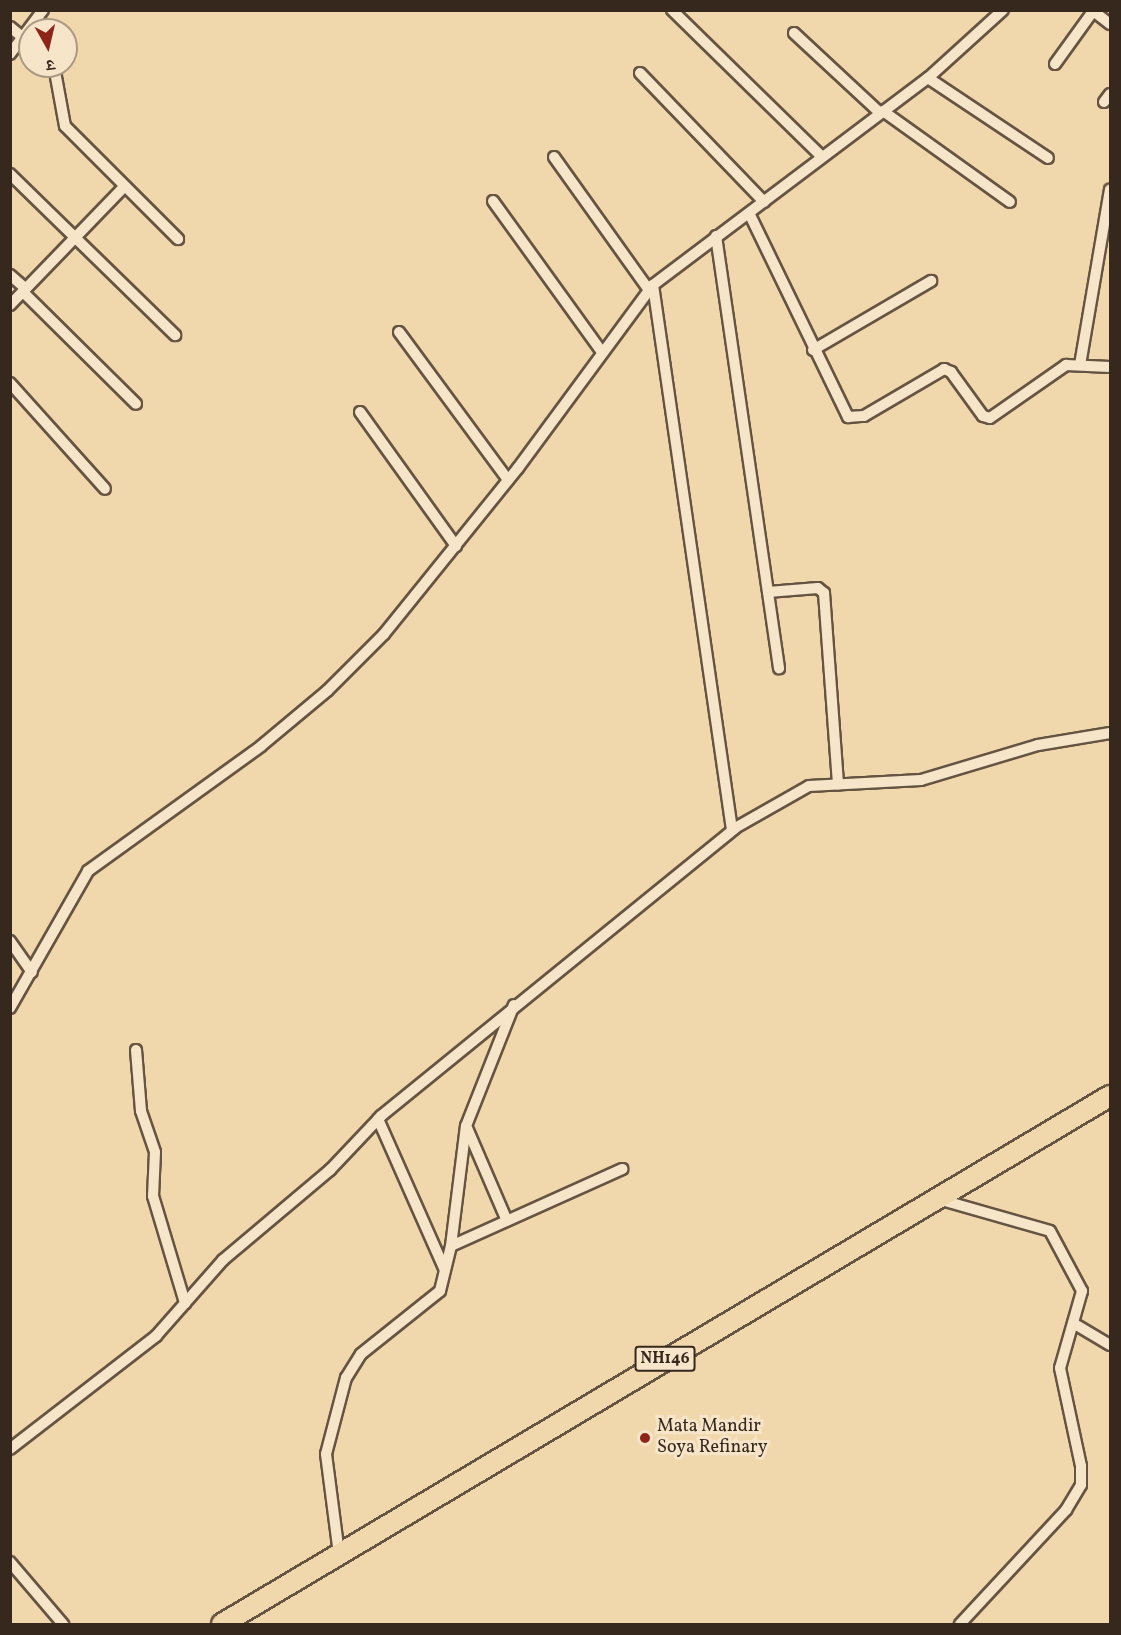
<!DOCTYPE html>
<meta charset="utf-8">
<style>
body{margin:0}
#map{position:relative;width:1121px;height:1635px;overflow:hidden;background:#f1d7ac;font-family:Vollkorn,"Noto Serif Devanagari",serif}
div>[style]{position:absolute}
.roads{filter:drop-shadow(2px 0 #665442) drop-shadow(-2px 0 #665442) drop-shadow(0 2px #665442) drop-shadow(0 -2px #665442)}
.street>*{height:10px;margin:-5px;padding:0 5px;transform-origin:5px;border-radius:5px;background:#f6e5c9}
.highway>*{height:20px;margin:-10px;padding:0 10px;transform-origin:10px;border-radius:10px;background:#f1d7ac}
.dots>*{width:16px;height:16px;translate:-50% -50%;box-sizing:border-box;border:3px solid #f6e5c9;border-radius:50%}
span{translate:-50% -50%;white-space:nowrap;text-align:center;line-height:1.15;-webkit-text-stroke:6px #f6e5c9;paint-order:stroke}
.shield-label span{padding:2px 4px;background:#f6e5c9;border:2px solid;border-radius:4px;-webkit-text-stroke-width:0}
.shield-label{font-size:16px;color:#37281e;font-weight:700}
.poi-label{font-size:18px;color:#37281e}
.left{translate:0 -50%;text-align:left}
.frame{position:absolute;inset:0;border:12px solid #37281e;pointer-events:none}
.north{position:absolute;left:18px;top:18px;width:60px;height:60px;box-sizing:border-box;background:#f6e5c9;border:2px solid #aa9985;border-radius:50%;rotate:172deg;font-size:16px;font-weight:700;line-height:24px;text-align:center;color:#37281e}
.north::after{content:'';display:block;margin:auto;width:21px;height:27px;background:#8f2418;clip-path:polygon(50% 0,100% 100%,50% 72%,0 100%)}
</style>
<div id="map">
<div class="roads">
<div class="street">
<i style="left:672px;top:10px;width:210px;rotate:44.4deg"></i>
<i style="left:1092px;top:10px;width:23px;rotate:38deg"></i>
<i style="left:10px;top:27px;width:26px;rotate:39deg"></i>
<i style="left:794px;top:33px;width:117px;rotate:42.9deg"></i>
<i style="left:10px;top:54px;width:55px;rotate:-53.1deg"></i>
<i style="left:1055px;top:64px;width:67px;rotate:-54.2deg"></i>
<i style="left:54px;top:66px;width:61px;rotate:79.6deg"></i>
<i style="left:65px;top:126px;width:160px;rotate:45deg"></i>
<i style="left:640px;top:73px;width:179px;rotate:46.1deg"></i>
<i style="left:928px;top:78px;width:144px;rotate:33.7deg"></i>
<i style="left:1104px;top:102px;width:10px;rotate:-53deg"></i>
<i style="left:883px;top:111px;width:156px;rotate:35.6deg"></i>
<i style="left:554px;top:157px;width:163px;rotate:54.5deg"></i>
<i style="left:10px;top:174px;width:231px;rotate:44.3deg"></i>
<i style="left:493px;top:201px;width:186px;rotate:54.2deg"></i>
<i style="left:749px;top:213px;width:227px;rotate:64.1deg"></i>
<i style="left:848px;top:417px;width:16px;rotate:-4deg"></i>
<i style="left:864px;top:416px;width:93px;rotate:-30.4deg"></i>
<i style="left:944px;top:369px;width:8px;rotate:23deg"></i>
<i style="left:951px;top:372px;width:54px;rotate:54deg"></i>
<i style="left:983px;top:416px;width:7px;rotate:16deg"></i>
<i style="left:990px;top:418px;width:93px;rotate:-34.9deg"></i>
<i style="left:1066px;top:365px;width:44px;rotate:2.6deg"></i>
<i style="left:716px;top:236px;width:437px;rotate:81.7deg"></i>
<i style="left:10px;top:275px;width:21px;rotate:41deg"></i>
<i style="left:653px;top:285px;width:551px;rotate:81.75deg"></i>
<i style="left:23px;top:292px;width:159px;rotate:44.7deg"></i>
<i style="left:10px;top:305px;width:165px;rotate:-46deg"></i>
<i style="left:399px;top:332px;width:184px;rotate:53.6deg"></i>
<i style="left:813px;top:350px;width:137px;rotate:-30.3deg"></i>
<i style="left:1080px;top:365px;width:178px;rotate:-80.3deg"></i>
<i style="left:10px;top:383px;width:142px;rotate:48.1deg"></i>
<i style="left:360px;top:412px;width:165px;rotate:54.4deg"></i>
<i style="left:768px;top:592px;width:50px;rotate:-4.6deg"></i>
<i style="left:818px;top:588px;width:8px;rotate:40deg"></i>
<i style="left:824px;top:593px;width:192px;rotate:85.8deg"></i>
<i style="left:10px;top:941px;width:38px;rotate:55deg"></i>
<i style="left:10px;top:1008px;width:158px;rotate:-60.3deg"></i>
<i style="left:88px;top:871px;width:213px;rotate:-35.8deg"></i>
<i style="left:261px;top:746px;width:86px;rotate:-39.8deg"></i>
<i style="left:327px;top:691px;width:81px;rotate:-45deg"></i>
<i style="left:384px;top:634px;width:213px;rotate:-51.1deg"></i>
<i style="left:518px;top:468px;width:227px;rotate:-53.6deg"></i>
<i style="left:653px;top:285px;width:344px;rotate:-37deg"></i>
<i style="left:928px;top:78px;width:101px;rotate:-42.2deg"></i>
<i style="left:136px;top:1050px;width:61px;rotate:85.3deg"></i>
<i style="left:141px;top:1111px;width:43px;rotate:71.1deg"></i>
<i style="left:155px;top:1152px;width:44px;rotate:92.6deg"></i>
<i style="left:153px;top:1196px;width:112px;rotate:73.3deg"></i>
<i style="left:378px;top:1119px;width:165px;rotate:66.1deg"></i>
<i style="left:467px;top:1128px;width:101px;rotate:66.7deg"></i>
<i style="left:938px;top:1199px;width:116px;rotate:15.9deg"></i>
<i style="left:1050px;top:1231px;width:68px;rotate:61.9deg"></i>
<i style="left:1082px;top:1291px;width:80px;rotate:105.9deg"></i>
<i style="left:1060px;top:1368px;width:100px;rotate:77.9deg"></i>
<i style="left:1081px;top:1466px;width:19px;rotate:90deg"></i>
<i style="left:1081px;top:1485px;width:29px;rotate:121deg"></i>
<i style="left:1066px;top:1510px;width:156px;rotate:132.9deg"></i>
<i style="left:451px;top:1246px;width:188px;rotate:-24.2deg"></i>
<i style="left:1073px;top:1323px;width:43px;rotate:30.7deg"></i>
<i style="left:10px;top:1449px;width:185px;rotate:-37.7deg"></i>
<i style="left:156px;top:1336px;width:101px;rotate:-48.6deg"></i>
<i style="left:223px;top:1260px;width:140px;rotate:-40.1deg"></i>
<i style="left:330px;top:1170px;width:74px;rotate:-46.6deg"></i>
<i style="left:381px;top:1116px;width:456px;rotate:-39.1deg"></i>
<i style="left:735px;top:828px;width:85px;rotate:-29.6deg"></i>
<i style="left:809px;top:786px;width:112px;rotate:-3.1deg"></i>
<i style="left:921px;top:780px;width:122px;rotate:-16.7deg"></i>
<i style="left:1038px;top:745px;width:73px;rotate:-9.5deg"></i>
<i style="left:339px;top:1554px;width:101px;rotate:-97.4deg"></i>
<i style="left:326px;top:1454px;width:79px;rotate:-75.3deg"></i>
<i style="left:346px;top:1378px;width:28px;rotate:-58deg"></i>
<i style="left:361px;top:1354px;width:101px;rotate:-38.6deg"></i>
<i style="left:440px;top:1291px;width:46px;rotate:-76.3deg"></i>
<i style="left:451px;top:1246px;width:121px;rotate:-82.9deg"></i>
<i style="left:466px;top:1126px;width:130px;rotate:-68.4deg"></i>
<i style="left:10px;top:1562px;width:82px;rotate:49.5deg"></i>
</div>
<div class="highway">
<i style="left:222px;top:1624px;width:1033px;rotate:-30.74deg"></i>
</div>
</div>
<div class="dots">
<i style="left:645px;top:1438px;background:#8f2418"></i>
</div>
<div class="shield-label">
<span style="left:665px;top:1359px">NH146</span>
</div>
<div class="poi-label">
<span class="left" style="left:657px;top:1438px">Mata Mandir<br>Soya Refinary</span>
</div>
<div class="frame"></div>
<div class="north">उ</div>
</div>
